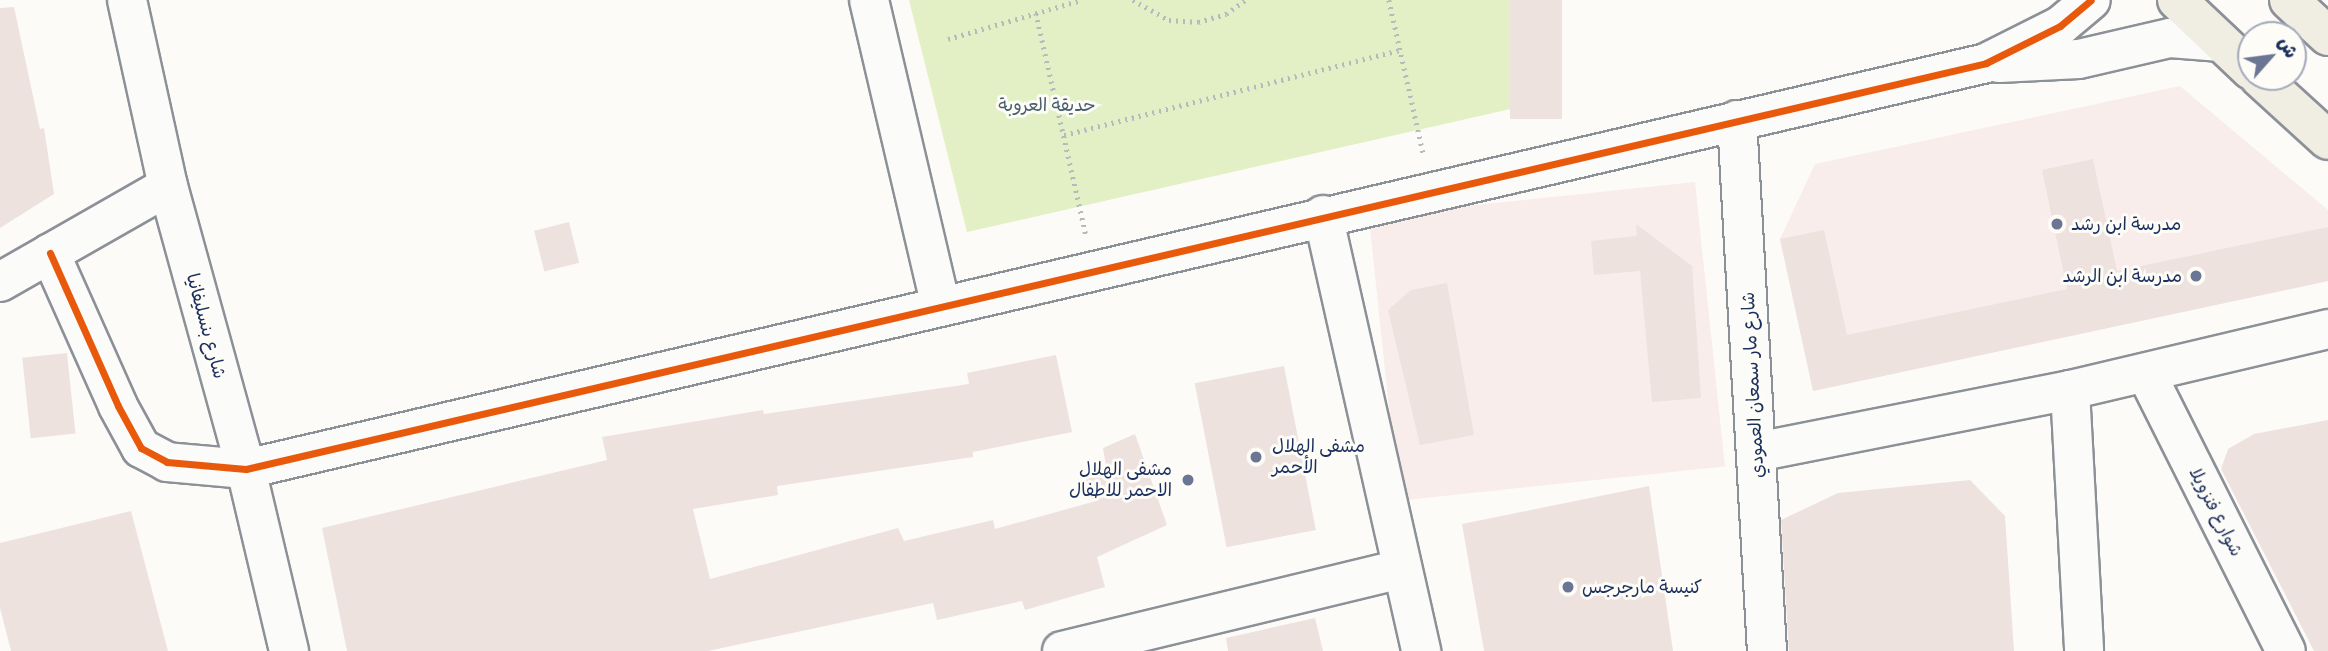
<!DOCTYPE html>
<meta charset="utf-8">
<style>
body{margin:0}
#map{position:relative;width:2328px;height:651px;overflow:hidden;background:#fcfbf8;font-family:Delius,"Playpen Sans Arabic",sans-serif}
div>[style]{position:absolute}
.built>*{inset:0;background:#f8edea;transform-origin:0 0}
.green>*{inset:0;background:#e3f0c5}
.building>*{inset:0;background:#eee2df;transform-origin:0 0}
.path>*{height:4.5px;margin-top:-2.25px;transform-origin:0;background:repeating-linear-gradient(90deg,#b6b9bd 0 2px,transparent 0 7px)}
.roads{filter:drop-shadow(2px 0 #8c9097) drop-shadow(-2px 0 #8c9097) drop-shadow(0 2px #8c9097) drop-shadow(0 -2px #8c9097)}
.minor>*{height:38px;margin:-19px;padding:0 19px;transform-origin:19px;border-radius:19px;background:#fbfbf9}
.major>*{height:38px;margin:-19px;padding:0 19px;transform-origin:19px;border-radius:19px;background:#f0ede3}
.cycleway>*{height:7px;margin:-3.5px;padding:0 3.5px;transform-origin:3.5px;border-radius:3.5px;background:#e8590c}
.dots>*{width:19px;height:19px;translate:-50% -50%;box-sizing:border-box;border:4px solid #fdfcf7;border-radius:50%}
span{translate:-50% -50%;white-space:nowrap;text-align:center;line-height:1.15;-webkit-text-stroke:6px #fdfcf7;paint-order:stroke}
.park-label{font-size:18px;color:#485d6e}
.poi-label{font-size:18px;color:#1b2f5e}
.left{translate:0 -50%;text-align:left}
.right{translate:-100% -50%;text-align:right}
.street-label{font-size:18px;color:#1b2f5e}
.north{position:absolute;left:2237px;top:21px;width:70px;height:70px;box-sizing:border-box;background:#fdfcf7;border:2px solid #a3aaba;border-radius:50%;rotate:62deg;font-size:19px;font-weight:700;line-height:28px;text-align:center;color:#1b2f5e}
.north::after{content:'';display:block;margin:auto;width:24px;height:32px;background:#6a7694;clip-path:polygon(50% 0,100% 100%,50% 72%,0 100%)}
</style>
<div id="map">
<div class="built">
<i style="clip-path:polygon(2180px 86px,2328px 210px,2328px 281px,1813px 391px,1780px 239px,1815px 164px)"></i>
<i style="left:1695px;top:182px;width:286px;height:328px;rotate:84deg"></i>
</div>
<div class="green">
<i style="clip-path:polygon(909px 0,1510px 0,1537px 103px,967px 232px)"></i>
</div>
<div class="building">
<i style="left:1510px;top:0;width:52px;height:119px"></i>
<i style="clip-path:polygon(14px 7px,40px 129px,44px 128px,54px 194px,0 228px,0 8px)"></i>
<i style="clip-path:polygon(2093px 159px,2117px 271px,2328px 227px,2328px 281px,1813px 391px,1780px 239px,1824px 230px,1847px 335px,2067px 289px,2042px 170px)"></i>
<i style="left:569px;top:222px;width:42px;height:36px;rotate:76deg"></i>
<i style="clip-path:polygon(1636px 224px,1692px 266px,1701px 398px,1652px 402px,1640px 271px,1594px 275px,1591px 241px,1637px 236px)"></i>
<i style="clip-path:polygon(1447px 283px,1474px 435px,1420px 445px,1388px 310px,1411px 290px)"></i>
<i style="left:67px;top:353px;width:81px;height:45px;rotate:84deg"></i>
<i style="clip-path:polygon(1056px 355px,1072px 432px,973px 452px,973px 457px,777px 486px,778px 495px,693px 509px,710px 579px,898px 528px,904px 541px,993px 520px,995px 529px,1096px 501px,1085px 478px,1107px 472px,1103px 448px,1135px 434px,1167px 525px,1097px 557px,1105px 587px,1025px 610px,1022px 601px,937px 620px,933px 603px,708px 651px,347px 651px,322px 528px,607px 460px,602px 437px,763px 410px,764px 414px,969px 384px,967px 373px)"></i>
<i style="left:1284px;top:366px;width:167px;height:91px;rotate:79deg"></i>
<i style="clip-path:polygon(2328px 420px,2328px 651px,2314px 651px,2221px 469px,2228px 449px,2254px 434px)"></i>
<i style="clip-path:polygon(1970px 480px,2005px 516px,2014px 651px,1789px 651px,1781px 520px,1838px 493px)"></i>
<i style="clip-path:polygon(1649px 486px,1673px 651px,1484px 651px,1462px 524px)"></i>
<i style="clip-path:polygon(131px 511px,168px 651px,11px 651px,0 608px,0 543px)"></i>
<i style="clip-path:polygon(1315px 618px,1323px 651px,1228px 651px,1226px 638px)"></i>
</div>
<div class="path">
<i style="left:1133px;top:0;width:41px;rotate:29.1deg"></i>
<i style="left:1169px;top:20px;width:29px;rotate:4deg"></i>
<i style="left:1198px;top:22px;width:29px;rotate:-16deg"></i>
<i style="left:1226px;top:14px;width:24px;rotate:-36deg"></i>
<i style="left:1389px;top:0;width:160px;rotate:77.4deg"></i>
<i style="left:1036px;top:13px;width:227px;rotate:77.3deg"></i>
<i style="left:948px;top:39px;width:139px;rotate:-16.3deg"></i>
<i style="left:1064px;top:135px;width:347px;rotate:-14.2deg"></i>
</div>
<div class="roads">
<div class="minor">
<i style="left:127px;top:0;width:190px;rotate:77.6deg"></i>
<i style="left:168px;top:186px;width:294px;rotate:74.6deg"></i>
<i style="left:246px;top:469px;width:187px;rotate:76.7deg"></i>
<i style="left:869px;top:0;width:315px;rotate:76.8deg"></i>
<i style="left:1999px;top:63px;width:80px;rotate:-2.9deg"></i>
<i style="left:2079px;top:59px;width:93px;rotate:-13deg"></i>
<i style="left:2170px;top:38px;width:51px;rotate:4.5deg"></i>
<i style="left:1737px;top:120px;width:532px;rotate:86.77deg"></i>
<i style="left:1323px;top:215px;width:447px;rotate:77.3deg"></i>
<i style="left:50px;top:253px;width:167px;rotate:66deg"></i>
<i style="left:118px;top:406px;width:48px;rotate:61.3deg"></i>
<i style="left:141px;top:448px;width:30px;rotate:28deg"></i>
<i style="left:167px;top:462px;width:79px;rotate:5.1deg"></i>
<i style="left:246px;top:469px;width:1787px;rotate:-13.13deg"></i>
<i style="left:1986px;top:63px;width:83px;rotate:-26.6deg"></i>
<i style="left:2060px;top:26px;width:40px;rotate:-40deg"></i>
<i style="left:0;top:282px;width:193px;rotate:-29.7deg"></i>
<i style="left:2146px;top:373px;width:311px;rotate:63.3deg"></i>
<i style="left:2070px;top:390px;width:261px;rotate:86.9deg"></i>
<i style="left:1757px;top:452px;width:319px;rotate:-11.2deg"></i>
<i style="left:2070px;top:390px;width:265px;rotate:-13.3deg"></i>
<i style="left:1062px;top:651px;width:349px;rotate:-13.6deg"></i>
</div>
<div class="major">
<i style="left:2177px;top:0;width:102px;rotate:43.4deg"></i>
<i style="left:2289px;top:0;width:53px;rotate:42.7deg"></i>
<i style="left:2259px;top:77px;width:93px;rotate:42.4deg"></i>
</div>
</div>
<div class="cycleway">
<i style="left:50px;top:253px;width:167px;rotate:66deg"></i>
<i style="left:118px;top:406px;width:48px;rotate:61.3deg"></i>
<i style="left:141px;top:448px;width:30px;rotate:28deg"></i>
<i style="left:167px;top:462px;width:79px;rotate:5.1deg"></i>
<i style="left:246px;top:469px;width:1787px;rotate:-13.13deg"></i>
<i style="left:1986px;top:63px;width:83px;rotate:-26.6deg"></i>
<i style="left:2060px;top:26px;width:40px;rotate:-40deg"></i>
</div>
<div class="dots">
<i style="left:2057px;top:224px;background:#6a7694"></i>
<i style="left:2196px;top:276px;background:#6a7694"></i>
<i style="left:1256px;top:457px;background:#6a7694"></i>
<i style="left:1188px;top:480px;background:#6a7694"></i>
<i style="left:1568px;top:587px;background:#6a7694"></i>
</div>
<div class="park-label">
<span style="left:1047px;top:105px">حديقة العروبة</span>
</div>
<div class="poi-label">
<span class="left" style="left:2071px;top:224px">مدرسة ابن رشد</span>
<span class="right" style="left:2182px;top:276px">مدرسة ابن الرشد</span>
<span class="left" style="left:1272px;top:457px">مشفى الهلال<br>الأحمر</span>
<span class="right" style="left:1172px;top:480px">مشفى الهلال<br>الاحمر للاطفال</span>
<span class="left" style="left:1582px;top:587px">كنيسة مارجرجس</span>
</div>
<div class="street-label">
<span style="left:206px;top:326px;rotate:75deg">شارع بنسليفانيا</span>
<span style="left:1753px;top:385px;rotate:-93deg">شارع مار سمعان العمودي</span>
<span style="left:2216px;top:512px;rotate:63deg">شوارع فنزويلا</span>
</div>
<div class="north">ش</div>
</div>
